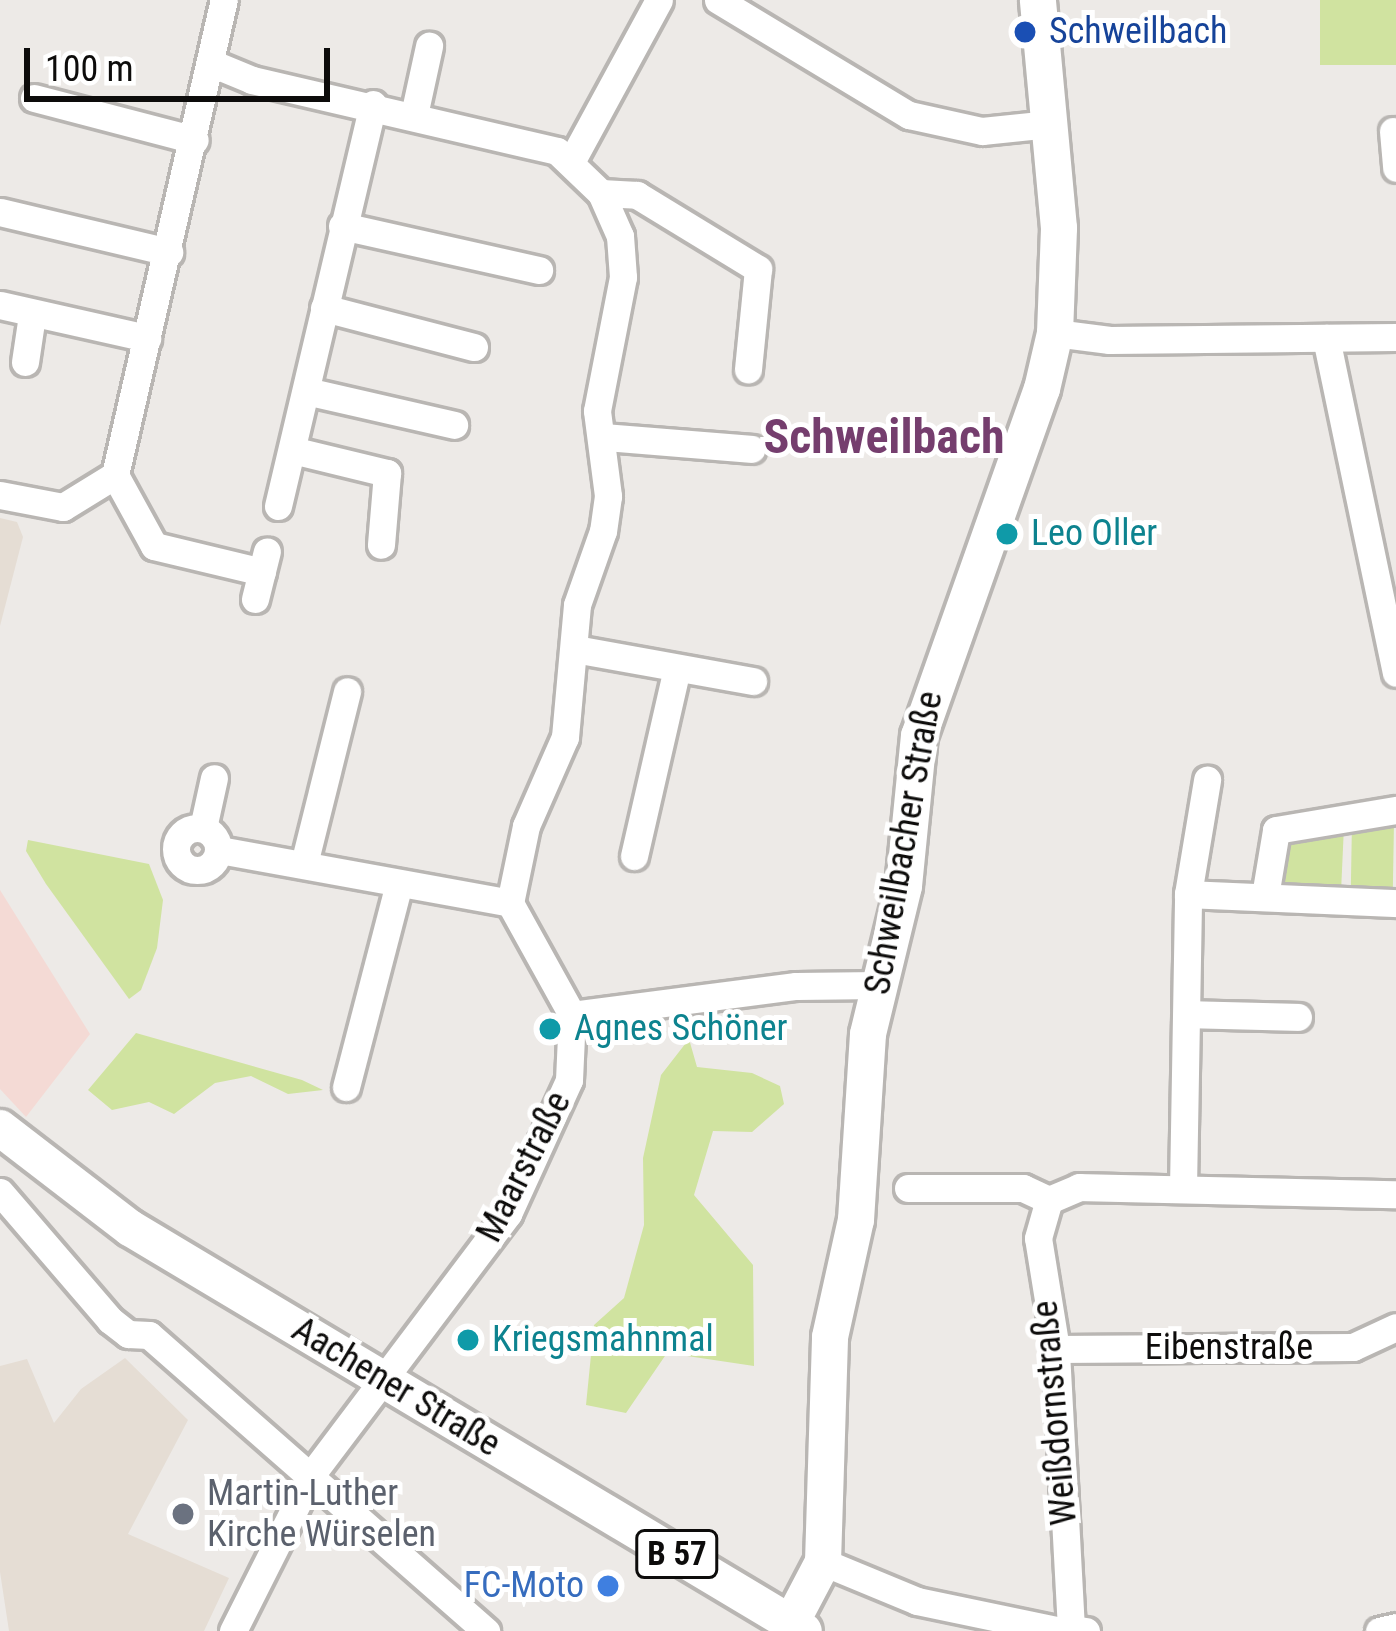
<!DOCTYPE html>
<meta charset="utf-8">
<style>
body{margin:0}
#map{position:relative;width:1396px;height:1631px;overflow:hidden;background:#edeae7;font-family:"Roboto Condensed",sans-serif}
div>[style]{position:absolute}
.commercial>*{inset:0;background:#f4dad5}
.built>*{inset:0;background:#e5ddd4}
.green>*{inset:0;background:#d0e3a0;transform-origin:0 0}
.roads{filter:drop-shadow(3px 0 #b9b6b3) drop-shadow(-3px 0 #b9b6b3) drop-shadow(0 3px #b9b6b3) drop-shadow(0 -3px #b9b6b3)}
.minor>*{height:27px;margin:-13.5px;padding:0 13.5px;transform-origin:13.5px;border-radius:13.5px;background:#fff}
.minor>.ring{margin:-13.5px;padding:0;box-sizing:content-box;background:none;border:27px solid #fff;border-radius:50%}
.major>*{height:36px;margin:-18px;padding:0 18px;transform-origin:18px;border-radius:18px;background:#fff}
.dots>*{width:33px;height:33px;translate:-50% -50%;box-sizing:border-box;border:6px solid #fff;border-radius:50%}
span{translate:-50% -50%;white-space:nowrap;text-align:center;line-height:1.15;-webkit-text-stroke:10px #fff;paint-order:stroke}
.shield-label span{padding:3px 9px;background:#fff;border:3px solid;border-radius:9px;-webkit-text-stroke-width:0}
.shield-label{font-size:33px;color:#0d0c0b;font-weight:700}
.transit-label{font-size:36px;color:#164399}
.left{translate:0 -50%;text-align:left}
.culture-label{font-size:36px;color:#0d838f}
.street-label{font-size:36px;color:#0d0c0b}
.worship-label{font-size:36px;color:#5b616d}
.shop-label{font-size:36px;color:#366cbe}
.right{translate:-100% -50%;text-align:right}
.district-label{font-size:48px;color:#753e6e;font-weight:700}
.scale{position:absolute;left:24px;top:48px;width:306px;height:54px;box-sizing:border-box;border:6px solid #0d0c0b;border-top:0;padding-left:15px;font-size:36px;line-height:42px;white-space:nowrap;color:#0d0c0b;-webkit-text-stroke:9px #fff;paint-order:stroke}
</style>
<div id="map">
<div class="commercial">
<i style="clip-path:polygon(0 890px,90px 1034px,26px 1117px,0 1089px)"></i>
</div>
<div class="built">
<i style="clip-path:polygon(0 518px,17px 522px,23px 537px,0 626px)"></i>
<i style="clip-path:polygon(125px 1358px,188px 1420px,128px 1534px,229px 1578px,204px 1631px,9px 1631px,0 1572px,0 1366px,27px 1359px,54px 1423px,81px 1389px)"></i>
</div>
<div class="green">
<i style="left:1320px;top:0;width:76px;height:65px"></i>
<i style="left:1394px;top:822px;width:67px;height:42px;rotate:91deg"></i>
<i style="clip-path:polygon(1344px 826px,1341px 892px,1273px 890px,1284px 836px)"></i>
<i style="clip-path:polygon(28px 840px,149px 864px,163px 900px,157px 948px,141px 990px,129px 999px,46px 884px,26px 851px)"></i>
<i style="clip-path:polygon(136px 1033px,302px 1080px,323px 1090px,288px 1094px,251px 1076px,215px 1083px,174px 1114px,149px 1102px,112px 1110px,88px 1090px)"></i>
<i style="clip-path:polygon(689px 1039px,697px 1067px,752px 1073px,780px 1086px,784px 1104px,752px 1132px,713px 1131px,694px 1195px,753px 1265px,754px 1366px,667px 1353px,626px 1413px,586px 1405px,594px 1325px,624px 1298px,644px 1225px,643px 1158px,661px 1075px)"></i>
</div>
<div class="roads">
<div class="minor">
<i style="left:718px;top:0;width:223px;rotate:31.1deg"></i>
<i style="left:909px;top:115px;width:75px;rotate:12.4deg"></i>
<i style="left:982px;top:131px;width:68px;rotate:-5.9deg"></i>
<i style="left:211px;top:63px;width:44px;rotate:22.5deg"></i>
<i style="left:252px;top:80px;width:313px;rotate:13.1deg"></i>
<i style="left:557px;top:151px;width:61px;rotate:43.7deg"></i>
<i style="left:601px;top:193px;width:47px;rotate:66.2deg"></i>
<i style="left:620px;top:236px;width:41px;rotate:85.8deg"></i>
<i style="left:623px;top:277px;width:136px;rotate:101deg"></i>
<i style="left:597px;top:411px;width:86px;rotate:82.6deg"></i>
<i style="left:608px;top:496px;width:35px;rotate:98deg"></i>
<i style="left:603px;top:531px;width:78px;rotate:109.4deg"></i>
<i style="left:577px;top:605px;width:133px;rotate:95.2deg"></i>
<i style="left:565px;top:737px;width:97px;rotate:113.7deg"></i>
<i style="left:526px;top:826px;width:79px;rotate:101.7deg"></i>
<i style="left:510px;top:903px;width:128px;rotate:61deg"></i>
<i style="left:34px;top:98px;width:166px;rotate:14.6deg"></i>
<i style="left:414px;top:115px;width:71px;rotate:-77.7deg"></i>
<i style="left:1393px;top:131px;width:37px;rotate:85deg"></i>
<i style="left:571px;top:162px;width:184px;rotate:-61.5deg"></i>
<i style="left:601px;top:193px;width:36px;rotate:3deg"></i>
<i style="left:637px;top:195px;width:142px;rotate:31.4deg"></i>
<i style="left:758px;top:269px;width:101px;rotate:95.7deg"></i>
<i style="left:0;top:212px;width:174px;rotate:13.3deg"></i>
<i style="left:342px;top:226px;width:202px;rotate:12.6deg"></i>
<i style="left:0;top:305px;width:151px;rotate:12.7deg"></i>
<i style="left:324px;top:308px;width:155px;rotate:14.6deg"></i>
<i style="left:1055px;top:333px;width:55px;rotate:7.3deg"></i>
<i style="left:1110px;top:340px;width:286px;rotate:-0.6deg"></i>
<i style="left:1326px;top:338px;width:342px;rotate:78.2deg"></i>
<i style="left:25px;top:362px;width:48px;rotate:-81.5deg"></i>
<i style="left:306px;top:391px;width:152px;rotate:12.9deg"></i>
<i style="left:604px;top:437px;width:148px;rotate:4.6deg"></i>
<i style="left:292px;top:450px;width:98px;rotate:13.6deg"></i>
<i style="left:387px;top:473px;width:72px;rotate:94.8deg"></i>
<i style="left:115px;top:475px;width:487px;rotate:-77.1deg"></i>
<i style="left:0;top:495px;width:64px;rotate:10.8deg"></i>
<i style="left:63px;top:507px;width:61px;rotate:-31.6deg"></i>
<i style="left:115px;top:475px;width:81px;rotate:61.2deg"></i>
<i style="left:154px;top:546px;width:111px;rotate:13.5deg"></i>
<i style="left:278px;top:506px;width:413px;rotate:-76.7deg"></i>
<i style="left:255px;top:599px;width:49px;rotate:-76deg"></i>
<i style="left:575px;top:649px;width:181px;rotate:10.2deg"></i>
<i class="ring" style="left:176px;top:828px;width:15px;height:15px"></i>
<i style="left:203px;top:828px;width:51px;rotate:-77.6deg"></i>
<i style="left:219px;top:850px;width:296px;rotate:10.3deg"></i>
<i style="left:634px;top:856px;width:189px;rotate:-77.1deg"></i>
<i style="left:304px;top:864px;width:178px;rotate:-76deg"></i>
<i style="left:1188px;top:894px;width:208px;rotate:2.5deg"></i>
<i style="left:1265px;top:896px;width:67px;rotate:-80.5deg"></i>
<i style="left:1276px;top:830px;width:122px;rotate:-9.5deg"></i>
<i style="left:1187px;top:1014px;width:111px;rotate:1.5deg"></i>
<i style="left:346px;top:1087px;width:207px;rotate:-75.4deg"></i>
<i style="left:908px;top:1188px;width:115px"></i>
<i style="left:1023px;top:1188px;width:29px;rotate:25deg"></i>
<i style="left:1183px;top:1188px;width:294px;rotate:-89deg"></i>
<i style="left:1188px;top:894px;width:116px;rotate:-80.5deg"></i>
<i style="left:0;top:1192px;width:169px;rotate:49.3deg"></i>
<i style="left:110px;top:1320px;width:23px;rotate:38deg"></i>
<i style="left:128px;top:1334px;width:21px;rotate:3deg"></i>
<i style="left:149px;top:1335px;width:449px;rotate:41.3deg"></i>
<i style="left:1056px;top:1349px;width:297px;rotate:-0.4deg"></i>
<i style="left:1353px;top:1347px;width:47px;rotate:-24.9deg"></i>
<i style="left:823px;top:1562px;width:102px;rotate:22.5deg"></i>
<i style="left:917px;top:1601px;width:147px;rotate:11.8deg"></i>
<i style="left:233px;top:1631px;width:176px;rotate:-63.3deg"></i>
<i style="left:312px;top:1474px;width:326px;rotate:-53deg"></i>
<i style="left:508px;top:1214px;width:147px;rotate:-65.5deg"></i>
<i style="left:569px;top:1080px;width:65px;rotate:-87.4deg"></i>
<i style="left:572px;top:1015px;width:226px;rotate:-7.4deg"></i>
<i style="left:796px;top:986px;width:83px;rotate:-0.7deg"></i>
<i style="left:1086px;top:1631px;width:15px;rotate:-172deg"></i>
<i style="left:1071px;top:1629px;width:280px;rotate:-93.1deg"></i>
<i style="left:1056px;top:1349px;width:112px;rotate:-99.2deg"></i>
<i style="left:1038px;top:1238px;width:40px;rotate:-74deg"></i>
<i style="left:1049px;top:1200px;width:33px;rotate:-23deg"></i>
<i style="left:1079px;top:1187px;width:317px;rotate:1.3deg"></i>
<i style="left:1379px;top:1631px;width:17px;rotate:-13deg"></i>
</div>
<div class="major">
<i style="left:0;top:1128px;width:164px;rotate:37.6deg"></i>
<i style="left:130px;top:1228px;width:785px;rotate:30.88deg"></i>
<i style="left:791px;top:1623px;width:69px;rotate:-62.3deg"></i>
<i style="left:823px;top:1562px;width:225px;rotate:-88.2deg"></i>
<i style="left:830px;top:1337px;width:120px;rotate:-77.5deg"></i>
<i style="left:856px;top:1220px;width:186px;rotate:-86.3deg"></i>
<i style="left:868px;top:1034px;width:152px;rotate:-76.3deg"></i>
<i style="left:904px;top:886px;width:151px;rotate:-84.3deg"></i>
<i style="left:919px;top:736px;width:368px;rotate:-70.5deg"></i>
<i style="left:1042px;top:389px;width:57px;rotate:-76.9deg"></i>
<i style="left:1055px;top:333px;width:105px;rotate:-87.8deg"></i>
<i style="left:1059px;top:228px;width:229px;rotate:-95.3deg"></i>
</div>
</div>
<div class="dots">
<i style="left:1025px;top:32px;background:#1a4fb4"></i>
<i style="left:1007px;top:534px;background:#0f9aa8"></i>
<i style="left:550px;top:1029px;background:#0f9aa8"></i>
<i style="left:468px;top:1340px;background:#0f9aa8"></i>
<i style="left:183px;top:1514px;background:#6b7280"></i>
<i style="left:608px;top:1586px;background:#3f7fe0"></i>
</div>
<div class="shield-label">
<span style="left:677px;top:1554px">B 57</span>
</div>
<div class="transit-label">
<span class="left" style="left:1049px;top:32px">Schweilbach</span>
</div>
<div class="culture-label">
<span class="left" style="left:1031px;top:534px">Leo Oller</span>
<span class="left" style="left:574px;top:1029px">Agnes Schöner</span>
<span class="left" style="left:492px;top:1340px">Kriegsmahnmal</span>
</div>
<div class="street-label">
<span style="left:904px;top:843px;rotate:-80deg">Schweilbacher Straße</span>
<span style="left:524px;top:1167px;rotate:-63deg">Maarstraße</span>
<span style="left:1229px;top:1348px">Eibenstraße</span>
<span style="left:396px;top:1387px;rotate:31deg">Aachener Straße</span>
<span style="left:1055px;top:1413px;rotate:-95deg">Weißdornstraße</span>
</div>
<div class="worship-label">
<span class="left" style="left:207px;top:1514px">Martin-Luther<br>Kirche Würselen</span>
</div>
<div class="shop-label">
<span class="right" style="left:584px;top:1586px">FC-Moto</span>
</div>
<div class="district-label">
<span style="left:884px;top:437px">Schweilbach</span>
</div>
<div class="scale">100 m</div>
</div>
